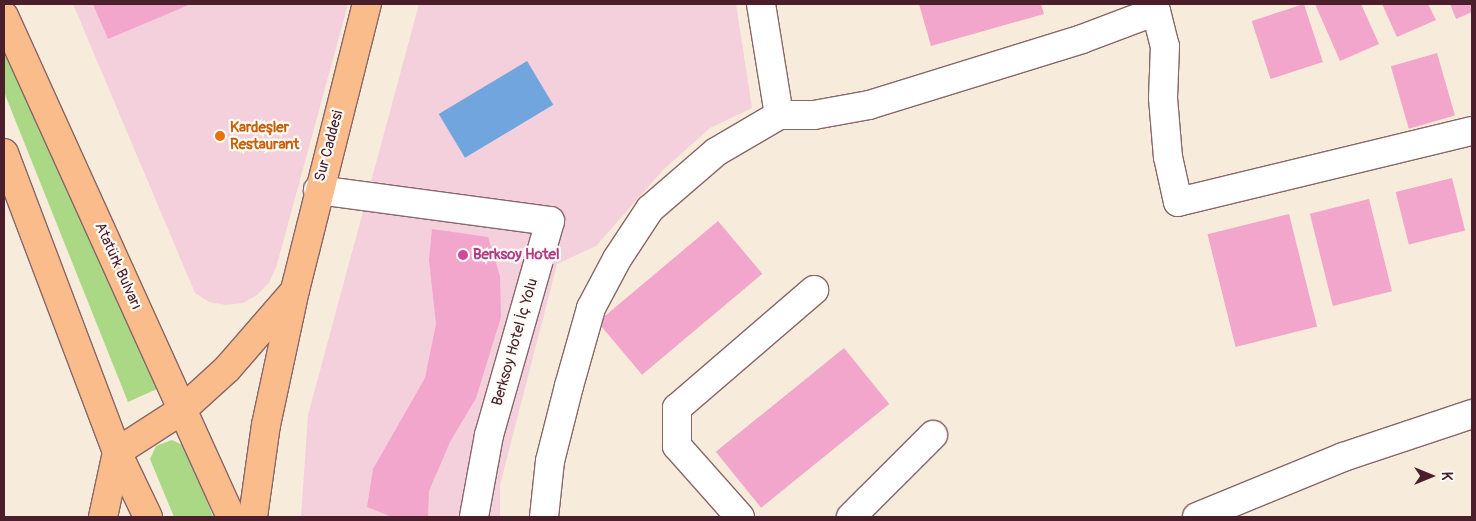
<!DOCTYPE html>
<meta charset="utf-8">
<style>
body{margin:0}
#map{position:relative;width:1476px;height:521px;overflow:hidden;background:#f7ecdb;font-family:Pangolin,sans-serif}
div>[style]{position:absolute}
.built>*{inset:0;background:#f4cfdc}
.green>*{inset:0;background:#aad885}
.water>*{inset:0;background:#70a6dd;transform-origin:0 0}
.building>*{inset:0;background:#f2a6cb;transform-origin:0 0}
.roads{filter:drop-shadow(1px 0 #876769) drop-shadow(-1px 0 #876769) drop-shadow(0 1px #876769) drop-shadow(0 -1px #876769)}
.minor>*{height:28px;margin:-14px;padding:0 14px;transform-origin:14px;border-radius:14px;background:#fff}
.major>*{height:28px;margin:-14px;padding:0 14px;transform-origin:14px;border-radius:14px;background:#fabc8b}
.dots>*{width:14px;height:14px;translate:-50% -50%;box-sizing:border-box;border:2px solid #fdfcf7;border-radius:50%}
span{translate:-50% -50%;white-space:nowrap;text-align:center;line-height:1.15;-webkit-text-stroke:4.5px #fdfcf7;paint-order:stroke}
.food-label{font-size:15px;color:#c56008;font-weight:700}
.left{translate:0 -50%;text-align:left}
.street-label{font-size:15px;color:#4a1f2b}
.hotel-label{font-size:15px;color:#b23c85;font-weight:700}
.frame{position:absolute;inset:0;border:5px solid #4a1f2b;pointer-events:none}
.north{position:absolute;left:1406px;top:451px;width:50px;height:50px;-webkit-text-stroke:4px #fdfcf7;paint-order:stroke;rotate:90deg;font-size:14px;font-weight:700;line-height:20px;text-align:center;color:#4a1f2b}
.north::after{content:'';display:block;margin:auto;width:18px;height:22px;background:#4a1f2b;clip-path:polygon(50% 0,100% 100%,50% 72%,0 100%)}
</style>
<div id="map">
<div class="built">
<i style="clip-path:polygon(73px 4px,348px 4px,276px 268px,269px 283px,257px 295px,243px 303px,226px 305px,209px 302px,195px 293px)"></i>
<i style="clip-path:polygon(419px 4px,736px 4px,752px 108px,710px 128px,663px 170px,596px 246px,557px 264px,500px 485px,500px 517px,301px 517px,308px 415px)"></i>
</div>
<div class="green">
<i style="clip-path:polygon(4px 43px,157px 389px,128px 402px,4px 92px)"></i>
<i style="clip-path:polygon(172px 440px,187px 447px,213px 517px,174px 517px,150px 459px,156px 446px)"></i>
</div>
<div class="water">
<i style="left:527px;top:61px;width:51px;height:103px;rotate:59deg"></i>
</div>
<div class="building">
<i style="clip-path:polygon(93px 4px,191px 4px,108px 39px)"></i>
<i style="clip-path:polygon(919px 4px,1041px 4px,1044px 14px,931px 46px)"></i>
<i style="left:1304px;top:4px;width:61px;height:55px;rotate:72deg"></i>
<i style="clip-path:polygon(1315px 4px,1361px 4px,1379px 44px,1340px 61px)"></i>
<i style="clip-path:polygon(1382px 4px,1428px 4px,1436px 20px,1397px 37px)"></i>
<i style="clip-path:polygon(1450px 4px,1472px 4px,1472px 12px,1456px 19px)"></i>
<i style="left:1437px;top:53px;width:65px;height:48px;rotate:74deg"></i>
<i style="left:1452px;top:178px;width:54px;height:58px;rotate:76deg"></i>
<i style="left:1369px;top:199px;width:95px;height:61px;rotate:76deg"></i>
<i style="left:1289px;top:214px;width:116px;height:84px;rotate:76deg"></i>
<i style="left:718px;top:221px;width:69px;height:157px;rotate:50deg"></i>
<i style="clip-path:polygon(432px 229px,488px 237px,500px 276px,501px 317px,476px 398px,450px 442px,429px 491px,428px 517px,392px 517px,367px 507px,373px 469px,425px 378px,436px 324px,429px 260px)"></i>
<i style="left:844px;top:348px;width:72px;height:165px;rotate:51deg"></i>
</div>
<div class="roads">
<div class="minor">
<i style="left:761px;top:4px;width:112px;rotate:80.8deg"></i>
<i style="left:318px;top:190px;width:234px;rotate:7.6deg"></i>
<i style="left:550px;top:221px;width:223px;rotate:105.9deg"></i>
<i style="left:489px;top:435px;width:83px;rotate:100.4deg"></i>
<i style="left:544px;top:517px;width:56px;rotate:-83.9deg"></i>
<i style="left:550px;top:461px;width:77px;rotate:-75.8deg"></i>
<i style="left:569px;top:386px;width:81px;rotate:-74.2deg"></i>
<i style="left:591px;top:308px;width:55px;rotate:-62deg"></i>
<i style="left:617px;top:259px;width:60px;rotate:-56.6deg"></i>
<i style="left:650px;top:209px;width:87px;rotate:-40.8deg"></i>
<i style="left:716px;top:152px;width:73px;rotate:-30.4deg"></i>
<i style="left:779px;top:115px;width:35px"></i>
<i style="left:814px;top:115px;width:56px;rotate:-10.3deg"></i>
<i style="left:869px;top:105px;width:223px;rotate:-17.2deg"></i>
<i style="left:1082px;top:39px;width:79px;rotate:-20.7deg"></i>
<i style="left:1156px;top:11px;width:36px;rotate:76deg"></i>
<i style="left:1165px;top:46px;width:52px;rotate:92.2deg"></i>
<i style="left:1163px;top:98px;width:59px;rotate:85.2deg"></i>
<i style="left:1168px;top:157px;width:46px;rotate:77.5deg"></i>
<i style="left:1178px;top:202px;width:302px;rotate:-13.6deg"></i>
<i style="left:740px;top:517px;width:95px;rotate:-131.6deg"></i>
<i style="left:677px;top:446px;width:38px;rotate:-90deg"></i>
<i style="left:677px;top:408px;width:181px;rotate:-40.7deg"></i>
<i style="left:851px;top:517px;width:116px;rotate:-45deg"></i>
<i style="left:1197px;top:517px;width:158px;rotate:-22.3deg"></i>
<i style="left:1343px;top:457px;width:136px;rotate:-18.4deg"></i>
</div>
<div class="major">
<i style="left:4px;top:16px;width:550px;rotate:65.63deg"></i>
<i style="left:4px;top:153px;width:320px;rotate:69.3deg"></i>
<i style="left:117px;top:452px;width:72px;rotate:64.5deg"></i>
<i style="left:117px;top:452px;width:77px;rotate:-32.9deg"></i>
<i style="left:182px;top:410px;width:61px;rotate:-42.3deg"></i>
<i style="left:227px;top:369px;width:101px;rotate:-49deg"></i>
<i style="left:103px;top:517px;width:66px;rotate:-77.8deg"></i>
<i style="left:253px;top:517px;width:93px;rotate:-82deg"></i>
<i style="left:266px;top:425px;width:138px;rotate:-77.9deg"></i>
<i style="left:295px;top:290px;width:295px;rotate:-75.9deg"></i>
</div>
</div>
<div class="dots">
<i style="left:220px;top:136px;background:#e8710a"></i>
<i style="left:463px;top:255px;background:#d1479c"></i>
</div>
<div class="food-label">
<span class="left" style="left:230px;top:136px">Kardeşler<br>Restaurant</span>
</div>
<div class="street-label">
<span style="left:329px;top:146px;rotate:-75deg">Sur Caddesi</span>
<span style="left:118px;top:266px;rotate:66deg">Atatürk Bulvarı</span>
<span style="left:515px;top:342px;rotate:-74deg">Berksoy Hotel İç Yolu</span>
</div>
<div class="hotel-label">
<span class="left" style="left:473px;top:255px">Berksoy Hotel</span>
</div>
<div class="frame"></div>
<div class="north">K</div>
</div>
